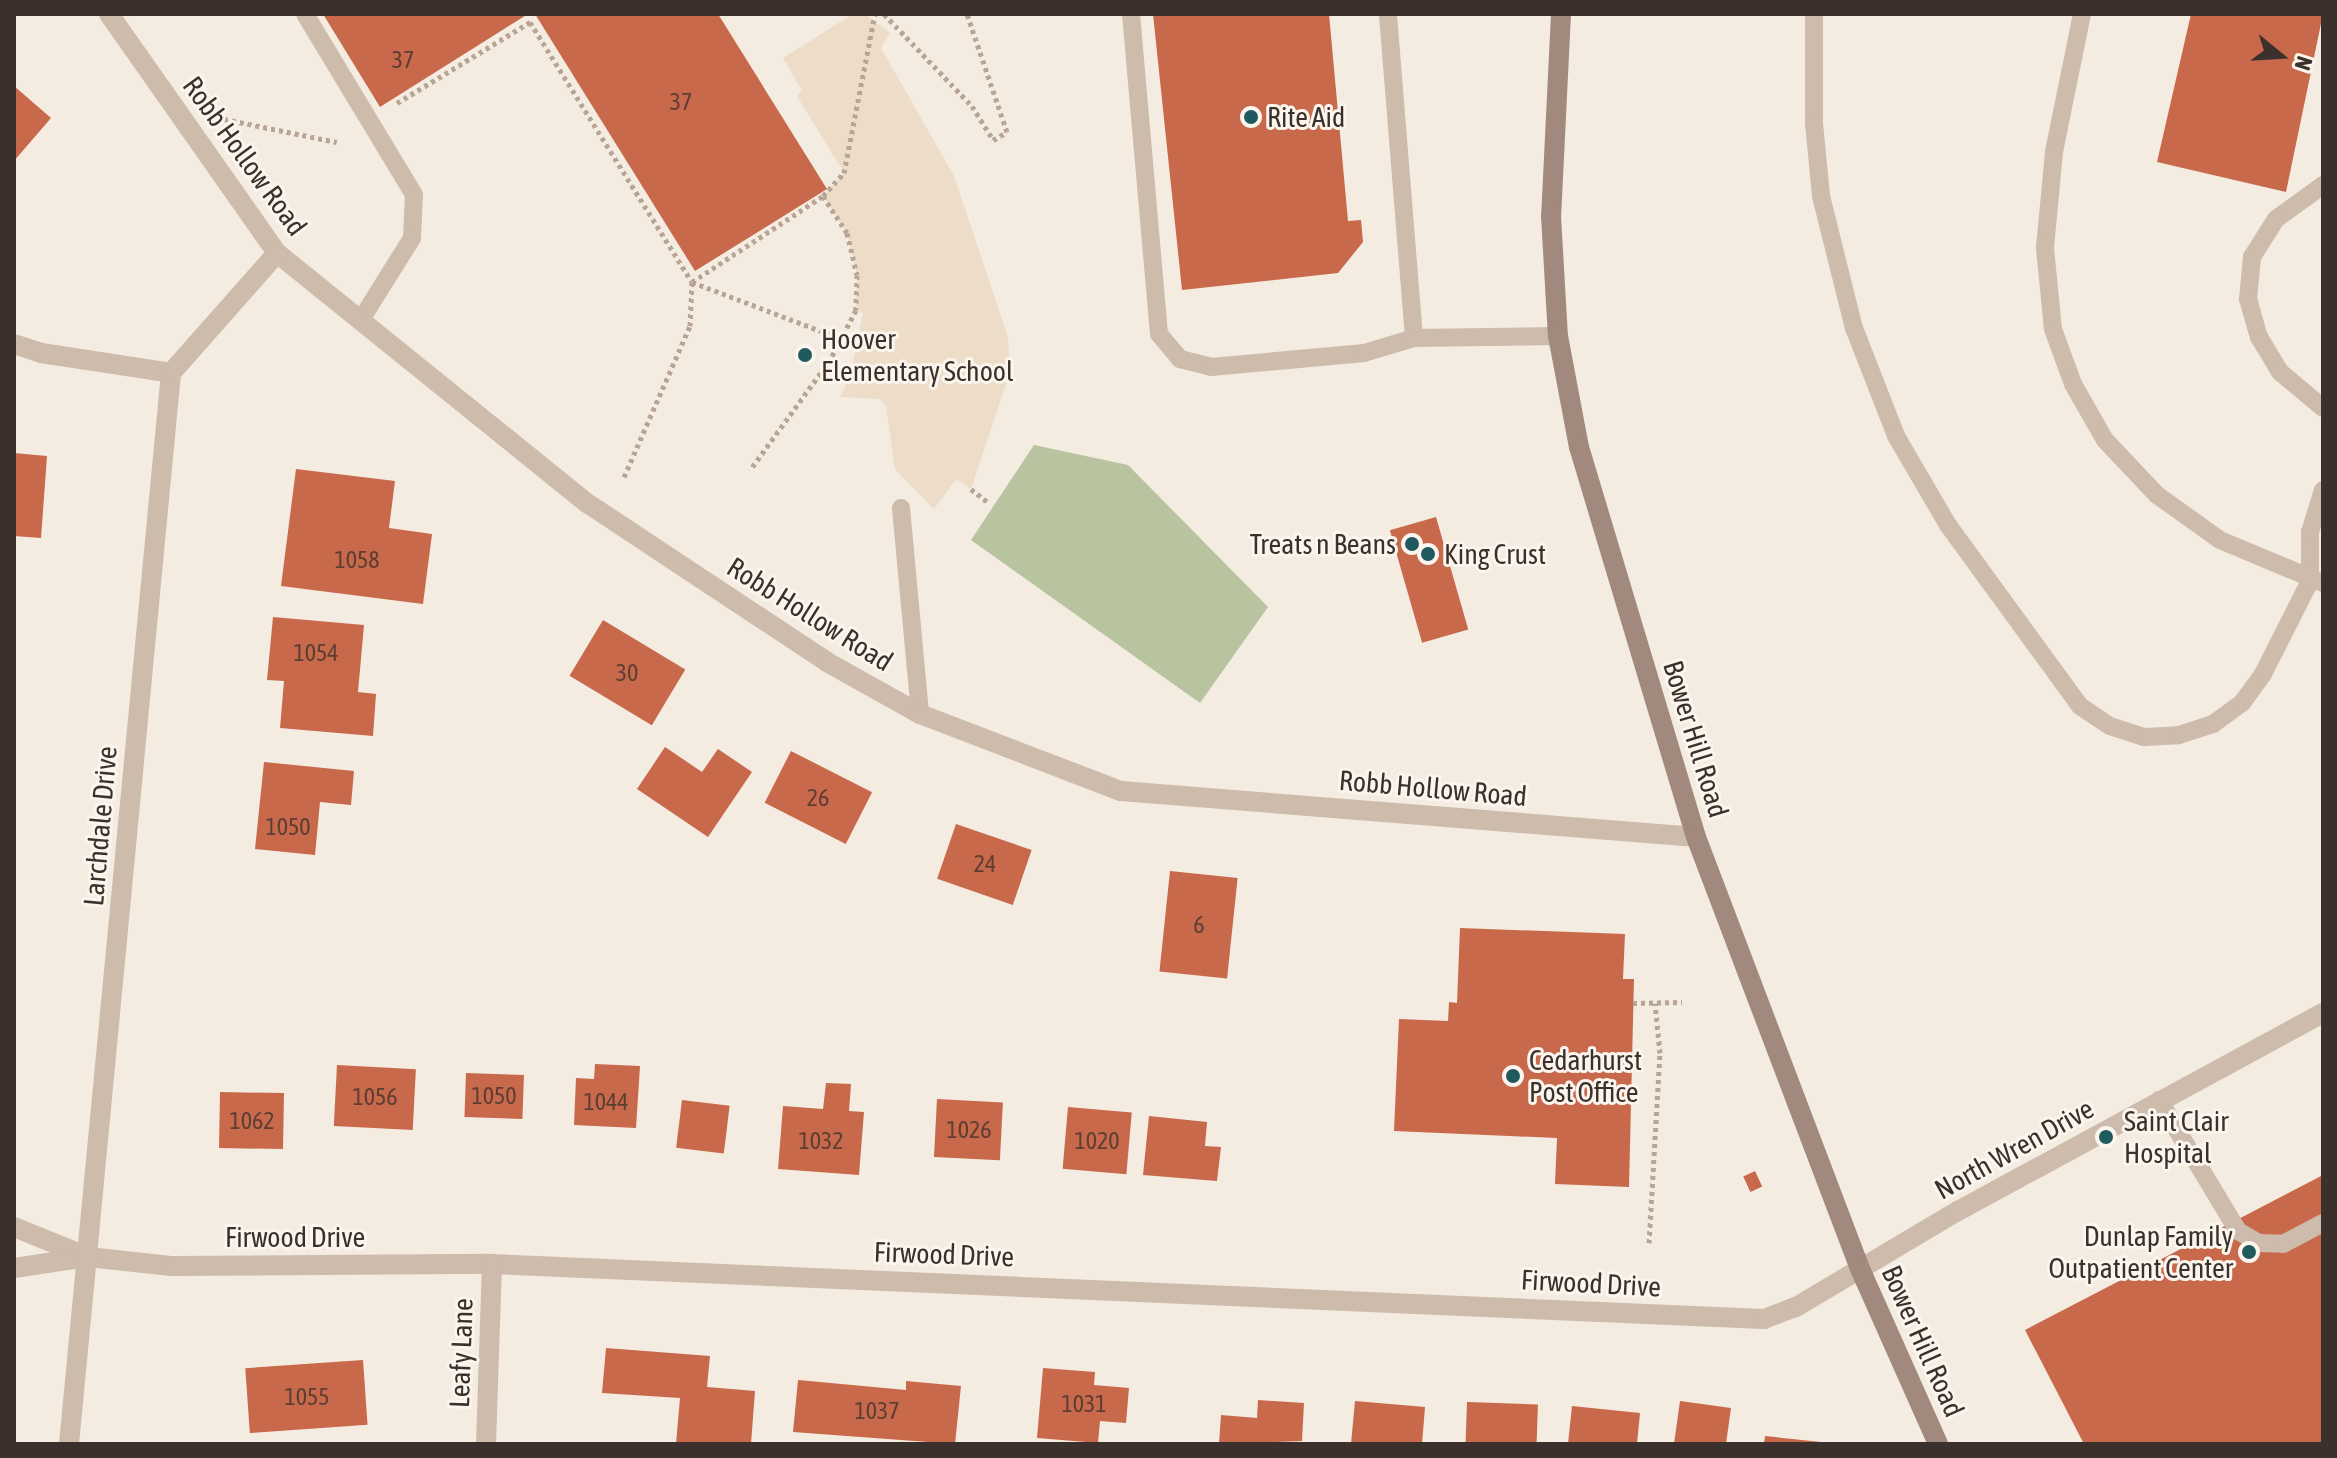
<!DOCTYPE html>
<style>
body{margin:0}
#map{position:relative;width:2337px;height:1458px;overflow:hidden;background:#f4ebe1;font-family:"Asap Condensed",sans-serif}
div>[style]{position:absolute}
.green>*{inset:0;background:#b8c4a0}
.plaza>*{inset:0;background:#ecdcc8}
.building>*{inset:0;background:#c8694b;transform-origin:0 0}
.path>*{height:5px;margin-top:-2.5px;transform-origin:0;background:repeating-linear-gradient(90deg,#b9a596 0 4px,transparent 0 8px)}
.service>*{height:18px;margin:-9px;padding:0 9px;transform-origin:9px;border-radius:9px;background:#cdbbac}
.minor>*{height:20px;margin:-10px;padding:0 10px;transform-origin:10px;border-radius:10px;background:#cdbbac}
.secondary>*{height:20px;margin:-10px;padding:0 10px;transform-origin:10px;border-radius:10px;background:#a18a7d}
.dots>*{width:22px;height:22px;translate:-50% -50%;box-sizing:border-box;border:4px solid #fbf5ee;border-radius:50%}
span{translate:-50% -50%;white-space:nowrap;text-align:center;line-height:1.15;-webkit-text-stroke:6px #fbf5ee;paint-order:stroke}
.number-label{font-size:24px;color:#5e3e33}
.number-label span{-webkit-text-stroke-width:0}
.poi-label{font-size:28px;color:#3b302b}
.left{translate:0 -50%;text-align:left}
.right{translate:-100% -50%;text-align:right}
.street-label{font-size:28px;color:#3b302b}
.frame{position:absolute;inset:0;border:16px solid #3b302b;pointer-events:none}
.north{position:absolute;left:2241px;top:16px;width:80px;height:80px;-webkit-text-stroke:6px #fbf5ee;paint-order:stroke;rotate:108deg;font-size:22px;font-weight:700;line-height:32px;text-align:center;color:#3b302b}
.north::after{content:'';display:block;margin:auto;width:28px;height:36px;background:#3b302b;clip-path:polygon(50% 0,100% 100%,50% 72%,0 100%)}
</style>
<div id="map">
<div class="green">
<i style="clip-path:polygon(1034px 445px,1128px 465px,1268px 607px,1200px 703px,971px 540px)"></i>
</div>
<div class="plaza">
<i style="clip-path:polygon(853px 14px,865px 14px,890px 33px,881px 48px,954px 176px,1008px 337px,1010px 372px,971px 489px,956px 479px,934px 509px,895px 469px,886px 406px,879px 399px,840px 397px,850px 377px,863px 313px,856px 310px,857px 275px,847px 234px,823px 196px,844px 173px,797px 96px,802px 91px,783px 58px)"></i>
</div>
<div class="building">
<i style="clip-path:polygon(323px 14px,528px 14px,380px 107px)"></i>
<i style="clip-path:polygon(535px 14px,718px 14px,827px 189px,695px 271px)"></i>
<i style="clip-path:polygon(1153px 14px,1329px 14px,1348px 221px,1361px 220px,1363px 242px,1338px 273px,1182px 290px)"></i>
<i style="clip-path:polygon(2191px 14px,2323px 14px,2286px 192px,2157px 162px)"></i>
<i style="clip-path:polygon(14px 86px,51px 118px,14px 161px)"></i>
<i style="clip-path:polygon(14px 453px,47px 456px,41px 538px,14px 536px)"></i>
<i style="clip-path:polygon(296px 469px,395px 481px,389px 528px,432px 534px,423px 604px,281px 586px)"></i>
<i style="left:1436px;top:517px;width:117px;height:48px;rotate:74deg"></i>
<i style="clip-path:polygon(273px 617px,364px 625px,358px 692px,376px 694px,373px 736px,280px 728px,284px 681px,267px 680px)"></i>
<i style="left:603px;top:620px;width:96px;height:65px;rotate:31deg"></i>
<i style="clip-path:polygon(665px 747px,702px 772px,718px 749px,752px 772px,708px 837px,637px 789px)"></i>
<i style="left:791px;top:751px;width:91px;height:58px;rotate:27deg"></i>
<i style="clip-path:polygon(264px 762px,354px 771px,351px 805px,320px 802px,315px 855px,255px 849px)"></i>
<i style="left:956px;top:824px;width:80px;height:58px;rotate:19deg"></i>
<i style="left:1170px;top:871px;width:68px;height:101px;rotate:6deg"></i>
<i style="clip-path:polygon(1460px 928px,1625px 934px,1623px 979px,1634px 979px,1629px 1187px,1555px 1184px,1557px 1138px,1394px 1131px,1399px 1019px,1448px 1021px,1449px 1002px,1457px 1003px)"></i>
<i style="clip-path:polygon(595px 1064px,640px 1066px,636px 1128px,574px 1125px,576px 1078px,594px 1079px)"></i>
<i style="left:337px;top:1065px;width:79px;height:61px;rotate:3deg"></i>
<i style="left:466px;top:1073px;width:58px;height:44px;rotate:2deg"></i>
<i style="clip-path:polygon(826px 1083px,851px 1084px,849px 1111px,864px 1112px,859px 1175px,778px 1169px,783px 1106px,823px 1109px)"></i>
<i style="left:220px;top:1092px;width:64px;height:56px;rotate:1deg"></i>
<i style="left:937px;top:1099px;width:66px;height:58px;rotate:3deg"></i>
<i style="left:682px;top:1100px;width:48px;height:48px;rotate:7deg"></i>
<i style="left:1068px;top:1107px;width:64px;height:62px;rotate:5deg"></i>
<i style="clip-path:polygon(1149px 1116px,1207px 1122px,1205px 1146px,1221px 1147px,1217px 1181px,1143px 1175px)"></i>
<i style="left:1755px;top:1171px;width:17px;height:13px;rotate:65deg"></i>
<i style="clip-path:polygon(2323px 1175px,2323px 1444px,2084px 1444px,2025px 1330px)"></i>
<i style="clip-path:polygon(606px 1348px,710px 1356px,707px 1387px,755px 1391px,751px 1444px,676px 1444px,680px 1398px,602px 1393px)"></i>
<i style="left:363px;top:1360px;width:65px;height:118px;rotate:86deg"></i>
<i style="clip-path:polygon(1043px 1368px,1095px 1372px,1094px 1385px,1129px 1388px,1126px 1423px,1100px 1421px,1098px 1443px,1037px 1438px)"></i>
<i style="clip-path:polygon(798px 1380px,906px 1390px,906px 1381px,961px 1386px,955px 1444px,793px 1432px)"></i>
<i style="clip-path:polygon(1258px 1400px,1304px 1403px,1302px 1441px,1219px 1444px,1221px 1415px,1257px 1418px)"></i>
<i style="clip-path:polygon(1355px 1401px,1425px 1407px,1422px 1444px,1351px 1444px)"></i>
<i style="clip-path:polygon(1680px 1401px,1731px 1408px,1726px 1444px,1674px 1444px)"></i>
<i style="left:1467px;top:1402px;width:71px;height:42px;rotate:2deg"></i>
<i style="clip-path:polygon(1572px 1406px,1640px 1413px,1637px 1444px,1568px 1444px)"></i>
<i style="clip-path:polygon(1765px 1436px,1821px 1442px,1821px 1444px,1764px 1444px)"></i>
</div>
<div class="path">
<i style="left:884px;top:14px;width:127px;rotate:46.3deg"></i>
<i style="left:972px;top:106px;width:40px;rotate:58deg"></i>
<i style="left:993px;top:140px;width:16px;rotate:-30deg"></i>
<i style="left:1007px;top:132px;width:125px;rotate:-108.7deg"></i>
<i style="left:397px;top:103px;width:156px;rotate:-31.3deg"></i>
<i style="left:530px;top:22px;width:306px;rotate:58.1deg"></i>
<i style="left:692px;top:282px;width:157px;rotate:-33.3deg"></i>
<i style="left:823px;top:196px;width:44px;rotate:57deg"></i>
<i style="left:847px;top:233px;width:43px;rotate:76.6deg"></i>
<i style="left:857px;top:275px;width:35px;rotate:92deg"></i>
<i style="left:856px;top:310px;width:56px;rotate:117.5deg"></i>
<i style="left:830px;top:360px;width:136px;rotate:126deg"></i>
<i style="left:224px;top:119px;width:115px;rotate:11.5deg"></i>
<i style="left:823px;top:196px;width:31px;rotate:-48deg"></i>
<i style="left:844px;top:173px;width:162px;rotate:-79deg"></i>
<i style="left:624px;top:477px;width:165px;rotate:-66.4deg"></i>
<i style="left:690px;top:326px;width:44px;rotate:-87.4deg"></i>
<i style="left:692px;top:282px;width:160px;rotate:20.8deg"></i>
<i style="left:971px;top:489px;width:23px;rotate:38deg"></i>
<i style="left:1633px;top:1003px;width:49px;rotate:-1.2deg"></i>
<i style="left:1649px;top:1243px;width:190px;rotate:-86.7deg"></i>
<i style="left:1660px;top:1053px;width:50px;rotate:-95.7deg"></i>
</div>
<div class="service">
<i style="left:305px;top:14px;width:211px;rotate:58.9deg"></i>
<i style="left:414px;top:195px;width:43px;rotate:92.7deg"></i>
<i style="left:412px;top:238px;width:94px;rotate:122deg"></i>
<i style="left:1131px;top:14px;width:321px;rotate:85deg"></i>
<i style="left:1159px;top:334px;width:33px;rotate:50deg"></i>
<i style="left:1180px;top:359px;width:32px;rotate:14deg"></i>
<i style="left:1211px;top:367px;width:154px;rotate:-5.2deg"></i>
<i style="left:1364px;top:353px;width:52px;rotate:-16.7deg"></i>
<i style="left:1414px;top:338px;width:325px;rotate:-94.6deg"></i>
<i style="left:1814px;top:14px;width:109px;rotate:90deg"></i>
<i style="left:1814px;top:123px;width:73px;rotate:84.5deg"></i>
<i style="left:1821px;top:196px;width:136px;rotate:76deg"></i>
<i style="left:1854px;top:328px;width:116px;rotate:68.7deg"></i>
<i style="left:1896px;top:436px;width:103px;rotate:59.7deg"></i>
<i style="left:1948px;top:525px;width:224px;rotate:53.9deg"></i>
<i style="left:2080px;top:706px;width:36px;rotate:34deg"></i>
<i style="left:2110px;top:726px;width:36px;rotate:18deg"></i>
<i style="left:2144px;top:737px;width:35px;rotate:-3deg"></i>
<i style="left:2179px;top:735px;width:36px;rotate:-18deg"></i>
<i style="left:2213px;top:724px;width:36px;rotate:-36deg"></i>
<i style="left:2242px;top:703px;width:36px;rotate:-54deg"></i>
<i style="left:2263px;top:674px;width:104px;rotate:-63.2deg"></i>
<i style="left:2310px;top:581px;width:49px;rotate:-90deg"></i>
<i style="left:2310px;top:532px;width:44px;rotate:-72.8deg"></i>
<i style="left:2082px;top:14px;width:141px;rotate:101.5deg"></i>
<i style="left:2054px;top:152px;width:96px;rotate:95.4deg"></i>
<i style="left:2045px;top:248px;width:81px;rotate:84.4deg"></i>
<i style="left:2053px;top:329px;width:59px;rotate:70deg"></i>
<i style="left:2073px;top:384px;width:64px;rotate:60.3deg"></i>
<i style="left:2105px;top:440px;width:76px;rotate:46.6deg"></i>
<i style="left:2157px;top:495px;width:77px;rotate:35.5deg"></i>
<i style="left:2220px;top:540px;width:112px;rotate:22.7deg"></i>
<i style="left:2323px;top:185px;width:58px;rotate:144.1deg"></i>
<i style="left:2276px;top:219px;width:45px;rotate:122.3deg"></i>
<i style="left:2252px;top:257px;width:42px;rotate:95.4deg"></i>
<i style="left:2248px;top:299px;width:40px;rotate:74deg"></i>
<i style="left:2259px;top:337px;width:41px;rotate:59deg"></i>
<i style="left:2280px;top:372px;width:56px;rotate:39.9deg"></i>
<i style="left:1414px;top:338px;width:144px;rotate:-0.8deg"></i>
<i style="left:901px;top:508px;width:207px;rotate:84.7deg"></i>
<i style="left:2159px;top:1100px;width:153px;rotate:58.9deg"></i>
<i style="left:2238px;top:1231px;width:24px;rotate:30deg"></i>
<i style="left:2259px;top:1243px;width:24px;rotate:2deg"></i>
<i style="left:2283px;top:1244px;width:45px;rotate:-27.7deg"></i>
</div>
<div class="minor">
<i style="left:109px;top:14px;width:292px;rotate:54.9deg"></i>
<i style="left:277px;top:253px;width:398px;rotate:38.9deg"></i>
<i style="left:587px;top:503px;width:288px;rotate:33.5deg"></i>
<i style="left:827px;top:662px;width:107px;rotate:29.2deg"></i>
<i style="left:920px;top:714px;width:215px;rotate:21deg"></i>
<i style="left:1121px;top:791px;width:577px;rotate:4.57deg"></i>
<i style="left:14px;top:344px;width:28px;rotate:18deg"></i>
<i style="left:41px;top:353px;width:132px;rotate:8.7deg"></i>
<i style="left:14px;top:1227px;width:80px;rotate:22.1deg"></i>
<i style="left:14px;top:1268px;width:75px;rotate:-8.5deg"></i>
<i style="left:88px;top:1257px;width:83px;rotate:6.2deg"></i>
<i style="left:171px;top:1266px;width:321px;rotate:-0.4deg"></i>
<i style="left:492px;top:1264px;width:1273px;rotate:2.48deg"></i>
<i style="left:1764px;top:1319px;width:34px;rotate:-21deg"></i>
<i style="left:1796px;top:1307px;width:188px;rotate:-30.7deg"></i>
<i style="left:1958px;top:1211px;width:415px;rotate:-28.5deg"></i>
<i style="left:69px;top:1444px;width:1076px;rotate:-84.56deg"></i>
<i style="left:171px;top:373px;width:160px;rotate:-48.5deg"></i>
<i style="left:486px;top:1444px;width:180px;rotate:-88.1deg"></i>
</div>
<div class="secondary">
<i style="left:1561px;top:14px;width:202px;rotate:92.8deg"></i>
<i style="left:1551px;top:216px;width:120px;rotate:86.7deg"></i>
<i style="left:1558px;top:336px;width:113px;rotate:79.3deg"></i>
<i style="left:1579px;top:447px;width:407px;rotate:73.3deg"></i>
<i style="left:1696px;top:837px;width:464px;rotate:69.2deg"></i>
<i style="left:1861px;top:1271px;width:189px;rotate:66deg"></i>
</div>
<div class="dots">
<i style="left:1251px;top:117px;background:#1f5a5e"></i>
<i style="left:805px;top:355px;background:#1f5a5e"></i>
<i style="left:1412px;top:544px;background:#1f5a5e"></i>
<i style="left:1428px;top:554px;background:#1f5a5e"></i>
<i style="left:1513px;top:1076px;background:#1f5a5e"></i>
<i style="left:2106px;top:1137px;background:#1f5a5e"></i>
<i style="left:2249px;top:1252px;background:#1f5a5e"></i>
</div>
<div class="number-label">
<span style="left:403px;top:60px">37</span>
<span style="left:681px;top:102px">37</span>
<span style="left:357px;top:560px">1058</span>
<span style="left:316px;top:653px">1054</span>
<span style="left:627px;top:673px">30</span>
<span style="left:818px;top:798px">26</span>
<span style="left:288px;top:827px">1050</span>
<span style="left:985px;top:864px">24</span>
<span style="left:1199px;top:925px">6</span>
<span style="left:494px;top:1096px">1050</span>
<span style="left:375px;top:1097px">1056</span>
<span style="left:606px;top:1102px">1044</span>
<span style="left:252px;top:1121px">1062</span>
<span style="left:969px;top:1130px">1026</span>
<span style="left:821px;top:1141px">1032</span>
<span style="left:1097px;top:1141px">1020</span>
<span style="left:307px;top:1397px">1055</span>
<span style="left:1084px;top:1404px">1031</span>
<span style="left:877px;top:1411px">1037</span>
</div>
<div class="poi-label">
<span class="left" style="left:1267px;top:117px">Rite Aid</span>
<span class="left" style="left:821px;top:355px">Hoover<br>Elementary School</span>
<span class="right" style="left:1396px;top:544px">Treats n Beans</span>
<span class="left" style="left:1444px;top:554px">King Crust</span>
<span class="left" style="left:1529px;top:1076px">Cedarhurst<br>Post Office</span>
<span class="left" style="left:2124px;top:1137px">Saint Clair<br>Hospital</span>
<span class="right" style="left:2233px;top:1252px">Dunlap Family<br>Outpatient Center</span>
</div>
<div class="street-label">
<span style="left:245px;top:156px;rotate:54deg">Robb Hollow Road</span>
<span style="left:810px;top:614px;rotate:32deg">Robb Hollow Road</span>
<span style="left:1696px;top:739px;rotate:73deg">Bower Hill Road</span>
<span style="left:1433px;top:788px;rotate:5deg">Robb Hollow Road</span>
<span style="left:100px;top:826px;rotate:-85deg">Larchdale Drive</span>
<span style="left:2014px;top:1149px;rotate:-29deg">North Wren Drive</span>
<span style="left:295px;top:1237px">Firwood Drive</span>
<span style="left:944px;top:1254px;rotate:2deg">Firwood Drive</span>
<span style="left:1591px;top:1283px;rotate:3deg">Firwood Drive</span>
<span style="left:1923px;top:1341px;rotate:66deg">Bower Hill Road</span>
<span style="left:461px;top:1353px;rotate:-88deg">Leafy Lane</span>
</div>
<div class="frame"></div>
<div class="north">N</div>
</div>
